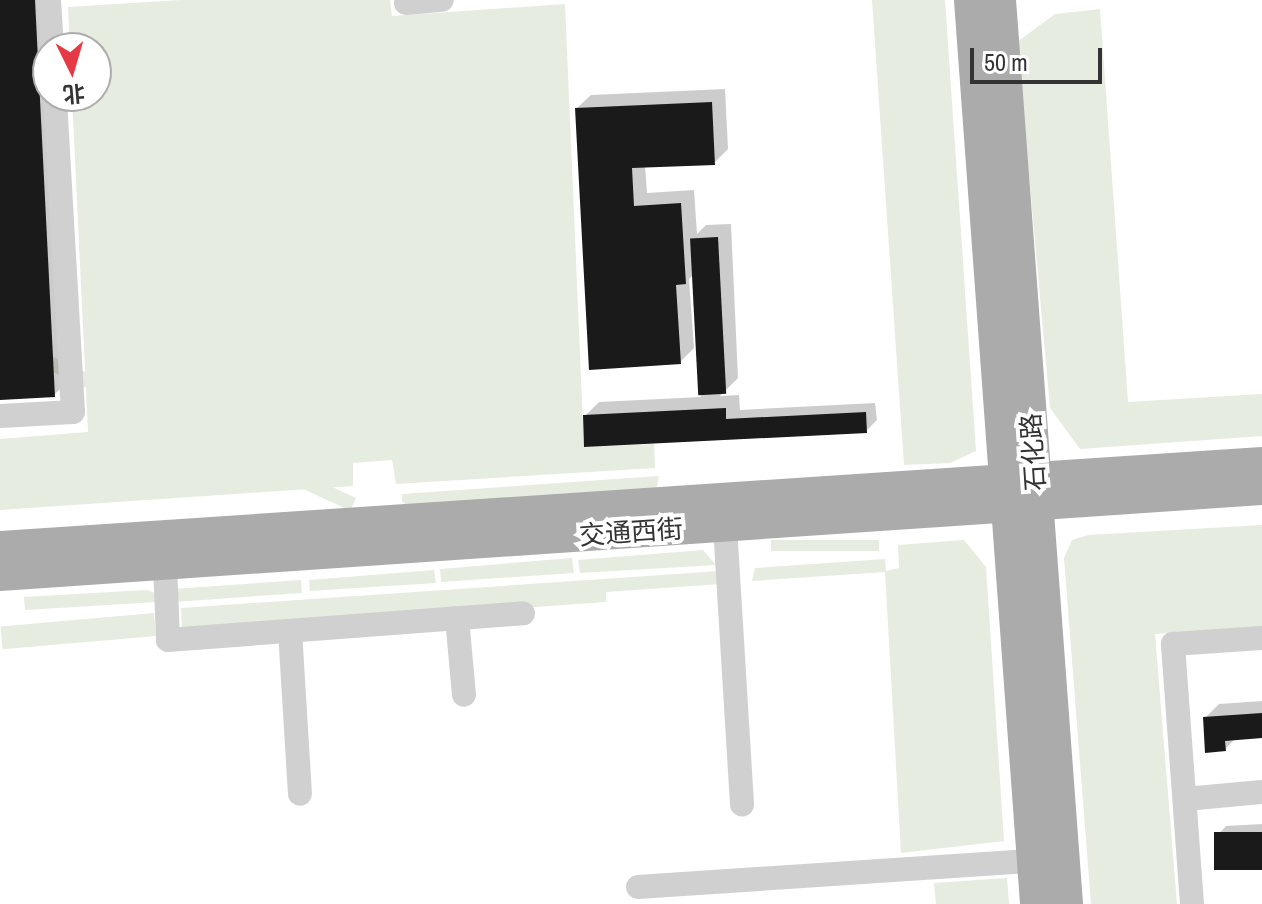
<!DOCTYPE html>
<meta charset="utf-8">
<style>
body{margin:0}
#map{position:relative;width:1262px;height:904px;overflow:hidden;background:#fff;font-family:"Archivo Narrow","Noto Sans SC",sans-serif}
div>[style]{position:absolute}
.green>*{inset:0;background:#e6ecdf;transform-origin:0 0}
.shadow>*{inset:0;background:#0003}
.building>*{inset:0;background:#1a1a1a;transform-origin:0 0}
.minor>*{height:24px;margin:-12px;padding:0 12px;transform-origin:12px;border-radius:12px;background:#d0d0d0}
.major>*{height:32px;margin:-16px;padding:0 16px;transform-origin:16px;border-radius:16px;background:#ababab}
span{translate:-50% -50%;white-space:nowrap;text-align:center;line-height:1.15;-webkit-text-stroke:8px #fff;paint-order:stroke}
.street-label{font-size:26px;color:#333}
.north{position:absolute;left:32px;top:32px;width:80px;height:80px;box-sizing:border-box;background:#fff;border:2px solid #adadad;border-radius:50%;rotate:175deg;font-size:22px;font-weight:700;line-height:32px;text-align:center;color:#333}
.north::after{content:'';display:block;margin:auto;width:28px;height:36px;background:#e63946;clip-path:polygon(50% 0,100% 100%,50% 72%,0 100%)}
.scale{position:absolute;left:970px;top:48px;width:132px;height:36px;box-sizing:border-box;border:4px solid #333;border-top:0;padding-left:10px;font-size:24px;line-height:28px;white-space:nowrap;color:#333;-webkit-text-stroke:6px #fff;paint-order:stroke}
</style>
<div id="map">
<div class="green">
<i style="clip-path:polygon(181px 0,390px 0,392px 16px,565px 4px,584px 447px,654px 444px,655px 468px,396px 484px,392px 460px,353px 463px,353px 486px,0 510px,0 439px,88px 432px,72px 96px,96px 96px,96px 48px,70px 48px,68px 7px)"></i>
<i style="clip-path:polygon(872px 0,945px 0,976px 451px,950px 463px,904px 465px)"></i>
<i style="clip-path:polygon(1100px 9px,1128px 402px,1262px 394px,1262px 436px,1080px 449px,1050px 408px,1017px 42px,1055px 14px)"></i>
<i style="clip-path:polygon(659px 476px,656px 491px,408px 507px,402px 501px,402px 494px)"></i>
<i style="left:356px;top:498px;width:14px;height:357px;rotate:115deg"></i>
<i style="clip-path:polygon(1262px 525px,1262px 627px,1155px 634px,1177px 904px,1091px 904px,1064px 558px,1072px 540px,1088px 535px)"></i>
<i style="left:879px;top:540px;width:11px;height:108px;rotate:90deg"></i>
<i style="clip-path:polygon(964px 540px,986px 567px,1004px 841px,901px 853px,885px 572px,752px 581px,755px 568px,885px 559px,886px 571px,899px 568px,898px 545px)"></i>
<i style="clip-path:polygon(703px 550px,716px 565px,580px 573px,578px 560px)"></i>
<i style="clip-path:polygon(572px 558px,574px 573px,441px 582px,440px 569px)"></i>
<i style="clip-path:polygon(434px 570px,436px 583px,310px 591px,309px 580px)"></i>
<i style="clip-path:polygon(720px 571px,721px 584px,606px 592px,606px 602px,182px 632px,181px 608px)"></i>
<i style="left:301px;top:580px;width:13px;height:125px;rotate:86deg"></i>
<i style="clip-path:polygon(147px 590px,155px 593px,156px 602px,25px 610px,24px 597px)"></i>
<i style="left:154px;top:613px;width:23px;height:154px;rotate:85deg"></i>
<i style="clip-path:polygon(1007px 878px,1009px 904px,936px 904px,934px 883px)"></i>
</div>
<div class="shadow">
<i style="clip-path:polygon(0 0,45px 0,64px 385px,54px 395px,0 398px)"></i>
<i style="clip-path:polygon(725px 89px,728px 149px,714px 163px,645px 166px,647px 193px,694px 190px,697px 234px,706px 225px,731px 224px,738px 378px,720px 396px,739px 395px,740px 410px,875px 403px,877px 420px,866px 431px,585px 416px,599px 402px,701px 397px,694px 274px,689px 279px,694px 348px,680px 362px,577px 108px,591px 95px)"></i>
<i style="clip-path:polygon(1262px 701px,1262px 736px,1236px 738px,1225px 749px,1205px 718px,1219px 704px)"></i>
<i style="clip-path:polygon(1262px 824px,1262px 868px,1216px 837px,1226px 826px)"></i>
</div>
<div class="building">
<i style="clip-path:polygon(0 0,35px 0,55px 397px,0 400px)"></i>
<i style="clip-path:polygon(712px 102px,715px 165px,632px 168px,634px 206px,681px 203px,686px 284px,676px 285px,681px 364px,589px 370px,575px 108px)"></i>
<i style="left:718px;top:237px;width:157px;height:28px;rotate:87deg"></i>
<i style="clip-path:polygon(726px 408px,726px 419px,866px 412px,867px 433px,584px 447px,583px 415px)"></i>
<i style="clip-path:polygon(1262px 713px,1262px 738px,1225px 741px,1226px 751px,1205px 753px,1203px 717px)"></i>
<i style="left:1262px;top:832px;width:38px;height:48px;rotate:90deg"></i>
</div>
<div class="minor">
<i style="left:49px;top:0;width:48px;rotate:86.4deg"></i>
<i style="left:406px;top:3px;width:36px;rotate:-5deg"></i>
<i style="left:0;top:416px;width:73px;rotate:-3.1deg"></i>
<i style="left:73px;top:412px;width:317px;rotate:-93.3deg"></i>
<i style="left:725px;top:526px;width:279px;rotate:86.5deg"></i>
<i style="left:165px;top:564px;width:76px;rotate:87.7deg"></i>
<i style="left:168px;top:640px;width:356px;rotate:-4.3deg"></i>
<i style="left:457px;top:618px;width:77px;rotate:84.8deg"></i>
<i style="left:290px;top:631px;width:163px;rotate:86.5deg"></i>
<i style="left:1185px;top:799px;width:77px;rotate:-5.2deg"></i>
<i style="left:638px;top:887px;width:412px;rotate:-3.8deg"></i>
<i style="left:1192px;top:904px;width:261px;rotate:-94.2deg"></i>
<i style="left:1173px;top:644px;width:89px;rotate:-3.9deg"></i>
</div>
<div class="major">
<i style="left:970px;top:0;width:906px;rotate:85.82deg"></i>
<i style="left:1000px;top:0;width:906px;rotate:85.76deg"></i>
<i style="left:0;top:547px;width:1265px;rotate:-3.81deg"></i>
<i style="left:0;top:575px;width:1265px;rotate:-3.9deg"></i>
</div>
<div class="street-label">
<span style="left:1033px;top:452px;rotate:-94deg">石化路</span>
<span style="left:631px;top:532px;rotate:-4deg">交通西街</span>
</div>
<div class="north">北</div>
<div class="scale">50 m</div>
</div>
